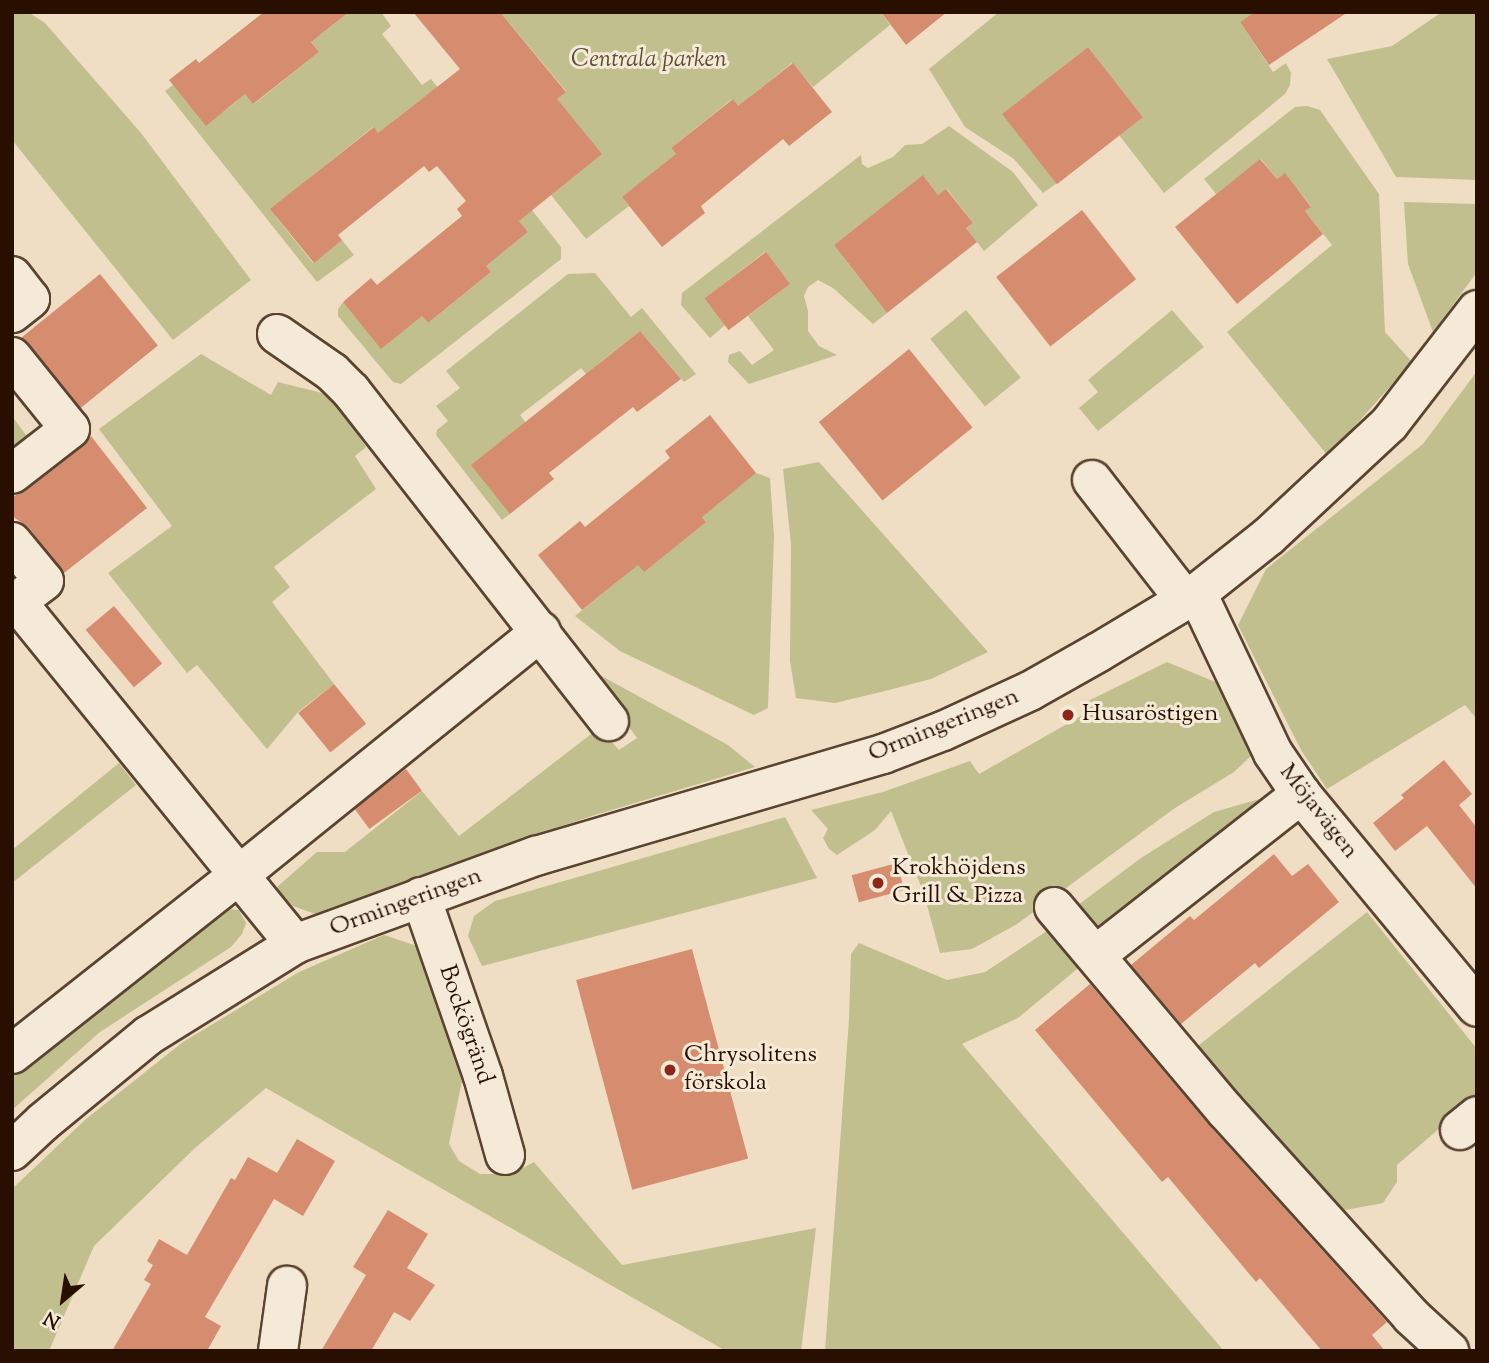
<!DOCTYPE html>
<meta charset="utf-8">
<style>
body{margin:0}
#map{position:relative;width:1489px;height:1363px;overflow:hidden;background:#efdec3;font-family:"Sorts Mill Goudy",serif}
div>[style]{position:absolute}
.green>*{inset:0;background:#c1bf8e;transform-origin:0 0}
.building>*{inset:0;background:#d68d6f;transform-origin:0 0}
.roads{filter:drop-shadow(2px 0 #5a4331) drop-shadow(-2px 0 #5a4331) drop-shadow(0 2px #5a4331) drop-shadow(0 -2px #5a4331)}
.minor>*{height:38px;margin:-19px;padding:0 19px;transform-origin:19px;border-radius:19px;background:#f5ead8}
.dots>*{width:19px;height:19px;translate:-50% -50%;box-sizing:border-box;border:4px solid #f5ead8;border-radius:50%}
span{translate:-50% -50%;white-space:nowrap;text-align:center;line-height:1.15;-webkit-text-stroke:6px #f5ead8;paint-order:stroke}
.park-label{font-size:24px;color:#5e4d32;font-style:italic}
.poi-label{font-size:24px;color:#290f00}
.left{translate:0 -50%;text-align:left}
.street-label{font-size:24px;color:#290f00}
.frame{position:absolute;inset:0;border:14px solid #290f00;pointer-events:none}
.north{position:absolute;left:28px;top:1265px;width:70px;height:70px;-webkit-text-stroke:5px #f5ead8;paint-order:stroke;rotate:209deg;font-size:19px;font-weight:700;line-height:28px;text-align:center;color:#290f00}
.north::after{content:'';display:block;margin:auto;width:24px;height:32px;background:#290f00;clip-path:polygon(50% 0,100% 100%,50% 72%,0 100%)}
</style>
<div id="map">
<div class="green">
<i style="clip-path:polygon(12px 12px,28px 12px,45px 23px,141px 133px,251px 280px,173px 340px,12px 140px)"></i>
<i style="clip-path:polygon(349px 12px,381px 12px,391px 26px,382px 34px,422px 85px,431px 79px,473px 132px,423px 98px,392px 122px,383px 139px,373px 127px,312px 176px,276px 217px,313px 263px,342px 240px,354px 255px,317px 282px,165px 91px,173px 85px,206px 125px,236px 102px,240px 87px,254px 104px,319px 52px,305px 34px,314px 27px,320px 35px)"></i>
<i style="clip-path:polygon(500px 12px,881px 12px,890px 25px,813px 87px,792px 63px,751px 96px,745px 115px,732px 99px,671px 148px,685px 165px,622px 197px,629px 206px,586px 239px,551px 195px,601px 154px,545px 108px,566px 91px)"></i>
<i style="clip-path:polygon(999px 12px,1254px 12px,1240px 22px,1273px 72px,1286px 63px,1291px 73px,1290px 85px,1285px 94px,1164px 193px,1119px 135px,1142px 117px,1088px 47px,1003px 114px,1057px 183px,1043px 193px,1014px 159px,965px 127px,929px 69px)"></i>
<i style="clip-path:polygon(1442px 12px,1477px 12px,1477px 180px,1396px 177px,1327px 59px,1392px 46px)"></i>
<i style="clip-path:polygon(1307px 106px,1320px 110px,1379px 194px,1385px 332px,1412px 362px,1328px 456px,1227px 332px,1332px 245px,1305px 211px,1311px 206px,1285px 174px,1277px 179px,1261px 159px,1216px 194px,1204px 179px,1295px 107px)"></i>
<i style="clip-path:polygon(949px 126px,1013px 172px,1038px 205px,984px 251px,966px 228px,973px 223px,947px 189px,938px 195px,924px 176px,834px 245px,887px 313px,873px 324px,833px 288px,818px 280px,808px 287px,804px 296px,808px 311px,808px 331px,819px 346px,837px 355px,749px 384px,728px 362px,729px 355px,740px 351px,752px 365px,774px 350px,748px 316px,790px 284px,765px 252px,705px 298px,725px 325px,710px 338px,681px 305px,682px 293px,861px 155px,862px 164px,868px 168px,893px 157px,905px 145px,922px 144px)"></i>
<i style="clip-path:polygon(503px 173px,561px 247px,561px 259px,401px 384px,393px 382px,338px 316px,338px 309px,343px 302px,382px 348px,413px 304px,428px 323px,490px 273px,479px 258px,497px 257px,528px 232px,488px 184px)"></i>
<i style="clip-path:polygon(1404px 202px,1477px 204px,1477px 272px,1433px 332px,1408px 264px)"></i>
<i style="clip-path:polygon(595px 273px,631px 317px,642px 308px,696px 374px,684px 382px,640px 331px,598px 364px,592px 381px,581px 368px,520px 415px,531px 430px,510px 514px,502px 520px,436px 435px,437px 430px,448px 421px,436px 406px,460px 388px,446px 371px,568px 274px)"></i>
<i style="left:966px;top:310px;width:87px;height:46px;rotate:51deg"></i>
<i style="clip-path:polygon(1172px 310px,1204px 347px,1098px 431px,1079px 408px,1098px 392px,1088px 380px)"></i>
<i style="clip-path:polygon(201px 354px,271px 395px,278px 382px,330px 395px,366px 447px,355px 456px,376px 489px,274px 567px,290px 587px,272px 602px,334px 684px,298px 712px,267px 749px,197px 665px,187px 673px,108px 573px,172px 526px,99px 429px)"></i>
<i style="clip-path:polygon(1477px 371px,1477px 719px,1465px 705px,1327px 789px,1301px 750px,1238px 625px,1266px 569px,1423px 444px)"></i>
<i style="clip-path:polygon(12px 416px,29px 439px,12px 452px)"></i>
<i style="clip-path:polygon(819px 462px,988px 652px,931px 679px,885px 691px,835px 703px,796px 698px,790px 661px,791px 544px,783px 469px)"></i>
<i style="clip-path:polygon(756px 473px,770px 478px,774px 536px,768px 708px,754px 715px,620px 651px,575px 616px,623px 577px,616px 567px,706px 522px,695px 508px)"></i>
<i style="clip-path:polygon(1167px 662px,1225px 686px,1253px 754px,1234px 772px,1175px 808px,1017px 924px,972px 949px,940px 953px,924px 894px,891px 811px,875px 830px,837px 855px,829px 849px,823px 838px,828px 829px,811px 810px,883px 792px,970px 761px,979px 774px,1088px 712px,1084px 703px)"></i>
<i style="clip-path:polygon(585px 667px,728px 745px,755px 767px,595px 815px,479px 854px,321px 916px,293px 906px,282px 897px,277px 887px,317px 852px,345px 852px,422px 791px,459px 836px,599px 728px,619px 750px,637px 738px)"></i>
<i style="clip-path:polygon(119px 763px,136px 785px,12px 883px,12px 850px)"></i>
<i style="clip-path:polygon(1274px 795px,1105px 947px,1070px 911px,1141px 858px,1214px 812px)"></i>
<i style="clip-path:polygon(785px 817px,817px 878px,482px 966px,468px 936px,474px 916px,495px 901px)"></i>
<i style="clip-path:polygon(227px 909px,239px 910px,246px 923px,242px 934px,231px 947px,100px 1032px,12px 1110px,12px 1076px,216px 912px)"></i>
<i style="clip-path:polygon(1367px 912px,1477px 1049px,1477px 1096px,1397px 1165px,1397px 1182px,1383px 1203px,1335px 1212px,1189px 1053px)"></i>
<i style="clip-path:polygon(1056px 925px,1088px 960px,1018px 1018px,962px 1044px,1224px 1351px,825px 1351px,849px 1019px,851px 954px,859px 943px,947px 980px,985px 972px)"></i>
<i style="clip-path:polygon(384px 935px,420px 947px,463px 1076px,449px 1144px,459px 1161px,480px 1174px,512px 1174px,534px 1162px,622px 1265px,816px 1228px,801px 1351px,726px 1351px,266px 1088px,195px 1148px,94px 1246px,49px 1351px,12px 1351px,12px 1189px,86px 1119px,183px 1042px,299px 972px)"></i>
</div>
<div class="building">
<i style="clip-path:polygon(264px 12px,349px 12px,311px 42px,319px 52px,253px 104px,245px 94px,206px 126px,169px 80px,196px 59px,199px 63px)"></i>
<i style="clip-path:polygon(413px 12px,500px 12px,566px 92px,557px 99px,602px 154px,519px 221px,528px 232px,486px 266px,491px 272px,428px 323px,422px 316px,381px 349px,343px 302px,371px 278px,377px 285px,462px 216px,457px 209px,466px 201px,437px 166px,429px 172px,424px 166px,338px 235px,342px 240px,314px 263px,270px 209px,374px 127px,378px 133px,460px 69px)"></i>
<i style="clip-path:polygon(881px 12px,947px 12px,906px 45px)"></i>
<i style="clip-path:polygon(1254px 12px,1348px 12px,1269px 65px,1240px 22px)"></i>
<i style="left:1088px;top:47px;width:89px;height:109px;rotate:52deg"></i>
<i style="clip-path:polygon(793px 63px,832px 112px,789px 146px,783px 139px,701px 206px,705px 213px,662px 247px,622px 197px,676px 154px,671px 148px,733px 99px,738px 106px)"></i>
<i style="clip-path:polygon(1260px 159px,1277px 179px,1285px 173px,1311px 207px,1305px 211px,1323px 234px,1237px 304px,1175px 227px)"></i>
<i style="clip-path:polygon(923px 175px,938px 195px,946px 189px,973px 223px,966px 228px,977px 242px,887px 313px,834px 245px)"></i>
<i style="left:1082px;top:210px;width:88px;height:109px;rotate:52deg"></i>
<i style="left:766px;top:252px;width:40px;height:77px;rotate:53deg"></i>
<i style="left:100px;top:274px;width:92px;height:101px;rotate:51deg"></i>
<i style="clip-path:polygon(640px 331px,681px 379px,637px 412px,633px 407px,549px 473px,554px 479px,510px 514px,471px 465px)"></i>
<i style="left:909px;top:349px;width:101px;height:116px;rotate:51deg"></i>
<i style="clip-path:polygon(710px 415px,756px 473px,702px 517px,706px 522px,644px 572px,638px 565px,582px 610px,538px 555px,580px 521px,585px 527px,670px 458px,665px 451px)"></i>
<i style="clip-path:polygon(91px 436px,147px 508px,64px 573px,29px 528px,12px 516px,12px 497px,25px 491px,83px 446px)"></i>
<i style="left:114px;top:606px;width:75px;height:37px;rotate:50deg"></i>
<i style="left:334px;top:684px;width:51px;height:46px;rotate:51deg"></i>
<i style="clip-path:polygon(1444px 760px,1472px 794px,1459px 805px,1477px 828px,1477px 889px,1427px 826px,1395px 851px,1373px 823px,1404px 798px,1401px 795px)"></i>
<i style="left:406px;top:769px;width:27px;height:65px;rotate:54deg"></i>
<i style="clip-path:polygon(1274px 854px,1292px 876px,1308px 864px,1339px 902px,1259px 968px,1255px 963px,1181px 1024px,1131px 965px,1190px 916px,1194px 920px)"></i>
<i style="left:897px;top:863px;width:28px;height:47px;rotate:75deg"></i>
<i style="left:692px;top:949px;width:217px;height:120px;rotate:75deg"></i>
<i style="clip-path:polygon(1090px 984px,1210px 1126px,1387px 1322px,1372px 1335px,1385px 1351px,1322px 1351px,1260px 1278px,1256px 1282px,1168px 1177px,1162px 1182px,1035px 1030px)"></i>
<i style="clip-path:polygon(297px 1139px,335px 1161px,303px 1216px,274px 1199px,205px 1317px,221px 1326px,207px 1351px,112px 1351px,151px 1284px,144px 1280px,153px 1265px,147px 1261px,159px 1239px,187px 1255px,231px 1178px,235px 1180px,248px 1157px,277px 1173px)"></i>
<i style="clip-path:polygon(388px 1210px,428px 1234px,407px 1268px,435px 1285px,410px 1321px,394px 1312px,371px 1351px,321px 1351px,366px 1275px,353px 1267px)"></i>
</div>
<div class="roads">
<div class="minor">
<i style="left:12px;top:276px;width:29px;rotate:52deg"></i>
<i style="left:30px;top:299px;width:23px;rotate:142deg"></i>
<i style="left:277px;top:334px;width:67px;rotate:34.6deg"></i>
<i style="left:332px;top:372px;width:27px;rotate:45deg"></i>
<i style="left:351px;top:391px;width:419px;rotate:52deg"></i>
<i style="left:12px;top:357px;width:92px;rotate:51.1deg"></i>
<i style="left:70px;top:429px;width:73px;rotate:142.2deg"></i>
<i style="left:1092px;top:480px;width:152px;rotate:52.2deg"></i>
<i style="left:12px;top:542px;width:50px;rotate:50.6deg"></i>
<i style="left:44px;top:581px;width:40px;rotate:143deg"></i>
<i style="left:1197px;top:593px;width:177px;rotate:64.6deg"></i>
<i style="left:1273px;top:753px;width:50px;rotate:55.7deg"></i>
<i style="left:1301px;top:794px;width:276px;rotate:50.4deg"></i>
<i style="left:17px;top:602px;width:441px;rotate:50.9deg"></i>
<i style="left:421px;top:897px;width:189px;rotate:70.9deg"></i>
<i style="left:483px;top:1076px;width:82px;rotate:74.4deg"></i>
<i style="left:1054px;top:907px;width:267px;rotate:49.9deg"></i>
<i style="left:1226px;top:1111px;width:276px;rotate:47.9deg"></i>
<i style="left:1411px;top:1316px;width:52px;rotate:42.6deg"></i>
<i style="left:1096px;top:955px;width:261px;rotate:-38.1deg"></i>
<i style="left:12px;top:1054px;width:289px;rotate:-38.3deg"></i>
<i style="left:239px;top:875px;width:388px;rotate:-38.9deg"></i>
<i style="left:1460px;top:1130px;width:22px;rotate:-39deg"></i>
<i style="left:12px;top:1151px;width:42px;rotate:-43.1deg"></i>
<i style="left:43px;top:1122px;width:137px;rotate:-39.4deg"></i>
<i style="left:149px;top:1035px;width:172px;rotate:-31.9deg"></i>
<i style="left:295px;top:944px;width:257px;rotate:-20.1deg"></i>
<i style="left:536px;top:856px;width:362px;rotate:-16.4deg"></i>
<i style="left:883px;top:754px;width:64px;rotate:-21deg"></i>
<i style="left:943px;top:731px;width:96px;rotate:-24.7deg"></i>
<i style="left:1030px;top:691px;width:79px;rotate:-29.5deg"></i>
<i style="left:1099px;top:652px;width:114px;rotate:-31deg"></i>
<i style="left:1197px;top:593px;width:92px;rotate:-38.4deg"></i>
<i style="left:1269px;top:536px;width:164px;rotate:-43deg"></i>
<i style="left:1389px;top:424px;width:144px;rotate:-52.3deg"></i>
<i style="left:278px;top:1351px;width:66px;rotate:-82.1deg"></i>
</div>
</div>
<div class="dots">
<i style="left:1068px;top:715px;background:#8f2418"></i>
<i style="left:878px;top:883px;background:#8f2418"></i>
<i style="left:670px;top:1070px;background:#8f2418"></i>
</div>
<div class="park-label">
<span style="left:649px;top:61px">Centrala parken</span>
</div>
<div class="poi-label">
<span class="left" style="left:1082px;top:715px">Husaröstigen</span>
<span class="left" style="left:892px;top:883px">Krokhöjdens<br>Grill &amp; Pizza</span>
<span class="left" style="left:684px;top:1070px">Chrysolitens<br>förskola</span>
</div>
<div class="street-label">
<span style="left:944px;top:726px;rotate:-22deg">Ormingeringen</span>
<span style="left:1318px;top:812px;rotate:52deg">Möjavägen</span>
<span style="left:406px;top:903px;rotate:-20deg">Ormingeringen</span>
<span style="left:465px;top:1025px;rotate:71deg">Bockögränd</span>
</div>
<div class="frame"></div>
<div class="north">N</div>
</div>
